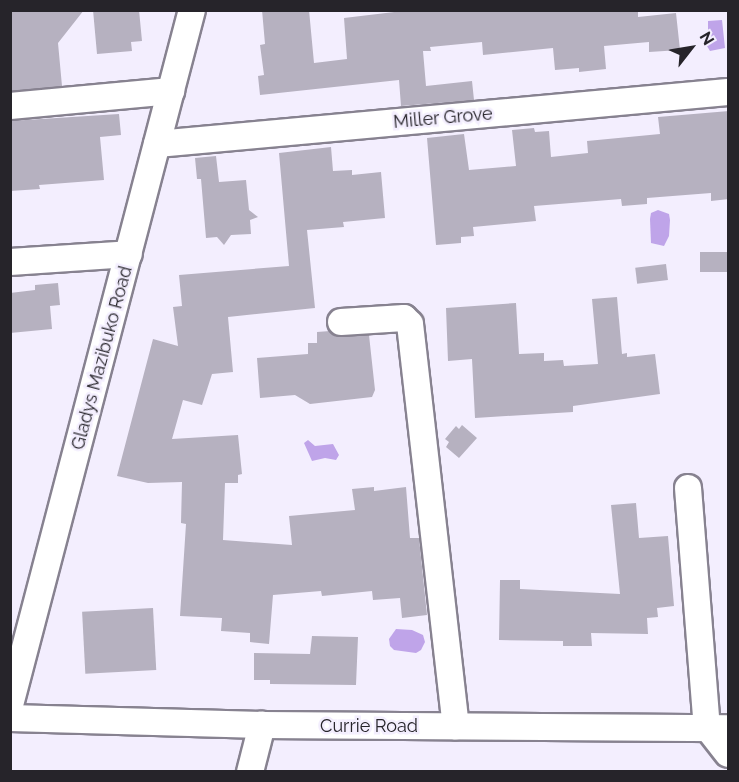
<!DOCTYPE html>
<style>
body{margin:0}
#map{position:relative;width:739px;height:782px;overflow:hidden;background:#f3eefe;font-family:Raleway,sans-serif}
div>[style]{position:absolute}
.water>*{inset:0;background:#bfa4e9}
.building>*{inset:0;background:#b6b1c0;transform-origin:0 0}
.roads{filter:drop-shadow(2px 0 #878290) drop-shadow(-2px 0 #878290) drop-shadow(0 2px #878290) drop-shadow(0 -2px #878290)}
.minor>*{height:26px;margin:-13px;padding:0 13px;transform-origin:13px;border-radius:13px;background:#fff}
span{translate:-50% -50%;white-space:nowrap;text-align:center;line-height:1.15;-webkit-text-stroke:5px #f3eefe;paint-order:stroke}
.street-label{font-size:18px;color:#26242a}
.frame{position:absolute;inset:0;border:12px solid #26242a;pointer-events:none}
.north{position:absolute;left:661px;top:18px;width:60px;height:60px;-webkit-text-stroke:4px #f3eefe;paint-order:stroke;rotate:59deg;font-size:16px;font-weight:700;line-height:24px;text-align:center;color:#26242a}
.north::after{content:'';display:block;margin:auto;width:21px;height:27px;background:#26242a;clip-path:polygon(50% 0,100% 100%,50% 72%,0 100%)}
</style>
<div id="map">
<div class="water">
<i style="clip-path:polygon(722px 20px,725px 48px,710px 51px,705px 43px,708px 39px,708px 21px)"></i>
<i style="clip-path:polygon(658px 210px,669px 214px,670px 220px,669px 236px,664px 246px,651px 243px,650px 219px,651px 213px)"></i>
<i style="clip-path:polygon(308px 440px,315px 446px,333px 444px,339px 455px,336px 460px,325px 458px,312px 461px,304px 443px)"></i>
<i style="clip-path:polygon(396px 629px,412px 630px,423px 635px,425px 642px,421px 650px,416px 653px,394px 650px,390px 646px,389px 639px)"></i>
</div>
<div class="building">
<i style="clip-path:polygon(10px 10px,84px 10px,58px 43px,62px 86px,10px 91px)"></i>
<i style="clip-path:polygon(93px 10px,139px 10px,142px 41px,131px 42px,132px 51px,97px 54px)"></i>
<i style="clip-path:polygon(262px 10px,309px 10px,314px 63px,347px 59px,344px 18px,411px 10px,638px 10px,638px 17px,676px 13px,680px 50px,649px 52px,649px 42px,604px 46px,606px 69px,579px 72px,579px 68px,555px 70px,553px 48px,483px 55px,482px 42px,430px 47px,431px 51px,423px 51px,426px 86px,472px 81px,474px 100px,401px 106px,399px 80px,260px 95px,258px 76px,264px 75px,260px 45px,265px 44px)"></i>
<i style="clip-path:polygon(729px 111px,729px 199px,711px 201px,711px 193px,647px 198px,647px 204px,622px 206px,621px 199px,534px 206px,536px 221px,473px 227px,474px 236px,461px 237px,461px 243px,436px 245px,427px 138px,464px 134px,469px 170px,516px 166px,512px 130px,534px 128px,535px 132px,549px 131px,551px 157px,588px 153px,587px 141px,660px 134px,658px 117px)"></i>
<i style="clip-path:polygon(119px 114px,121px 135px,100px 137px,104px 180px,39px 185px,40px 189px,10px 191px,10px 121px)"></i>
<i style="clip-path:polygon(331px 147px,333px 171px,352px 170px,352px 175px,381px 172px,385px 218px,343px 222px,344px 227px,307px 230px,315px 308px,228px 317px,233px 372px,212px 374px,202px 405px,183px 400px,172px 439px,238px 435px,242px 474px,238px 475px,238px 483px,225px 483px,223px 540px,292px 545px,289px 516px,355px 510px,352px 489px,374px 487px,374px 491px,406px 487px,410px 538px,419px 538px,427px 615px,402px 618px,400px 598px,373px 600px,372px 591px,322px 596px,321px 591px,273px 595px,269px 644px,250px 642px,250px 633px,221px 631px,222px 618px,180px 616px,186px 524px,181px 523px,182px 482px,148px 483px,117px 476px,153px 339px,178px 346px,173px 307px,182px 306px,179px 275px,289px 266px,279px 153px)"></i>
<i style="clip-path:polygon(216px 156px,219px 182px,246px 180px,249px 210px,258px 217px,250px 220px,251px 234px,231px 235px,224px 245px,217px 237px,206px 238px,201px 179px,197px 179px,195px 158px)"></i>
<i style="left:729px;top:252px;width:20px;height:29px;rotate:90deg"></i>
<i style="left:666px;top:264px;width:16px;height:31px;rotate:83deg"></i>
<i style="clip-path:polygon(58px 283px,60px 305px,50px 306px,52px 329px,10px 333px,10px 293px,35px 290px,35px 285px)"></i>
<i style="clip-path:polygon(617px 297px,622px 354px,627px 353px,627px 357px,655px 354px,660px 394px,573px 406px,573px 412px,475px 418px,472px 359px,448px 361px,446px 308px,516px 303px,519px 354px,544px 353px,544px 361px,563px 360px,564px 366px,598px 364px,592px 299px)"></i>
<i style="clip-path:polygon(330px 331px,341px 337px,369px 335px,375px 390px,372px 397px,310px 404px,295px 395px,260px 398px,257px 358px,308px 354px,308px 343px,317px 343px,317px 332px)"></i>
<i style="clip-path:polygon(462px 425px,477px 438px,459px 458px,446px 447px,449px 442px,445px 439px,456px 426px,459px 429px)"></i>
<i style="clip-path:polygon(636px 503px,639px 538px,668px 536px,674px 606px,657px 608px,658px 617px,647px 618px,648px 634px,591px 633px,592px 646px,563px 646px,563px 641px,499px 640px,500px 580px,520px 580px,520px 589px,620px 594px,611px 505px)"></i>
<i style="left:153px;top:608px;width:62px;height:71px;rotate:87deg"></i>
<i style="clip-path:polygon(312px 636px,358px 637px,356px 685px,270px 684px,270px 680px,254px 680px,254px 653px,310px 654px)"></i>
</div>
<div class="roads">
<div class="minor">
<i style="left:10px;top:106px;width:162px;rotate:-5.3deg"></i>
<i style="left:157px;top:144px;width:573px;rotate:-5.2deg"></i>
<i style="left:10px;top:262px;width:119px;rotate:-3.8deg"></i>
<i style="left:341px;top:322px;width:63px;rotate:-3.6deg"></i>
<i style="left:404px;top:318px;width:8px;rotate:45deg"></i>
<i style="left:410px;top:324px;width:405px;rotate:83.5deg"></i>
<i style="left:688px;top:488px;width:240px;rotate:85.5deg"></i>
<i style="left:707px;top:727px;width:34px;rotate:52deg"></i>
<i style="left:10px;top:705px;width:718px;rotate:-75.33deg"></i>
<i style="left:10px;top:718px;width:252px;rotate:1.6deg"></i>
<i style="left:262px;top:725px;width:466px;rotate:0.4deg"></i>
<i style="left:250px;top:772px;width:49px;rotate:-75.7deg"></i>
</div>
</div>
<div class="street-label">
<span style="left:443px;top:118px;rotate:-5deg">Miller Grove</span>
<span style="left:102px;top:358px;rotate:-75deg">Gladys Mazibuko Road</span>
<span style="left:369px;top:726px">Currie Road</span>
</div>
<div class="frame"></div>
<div class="north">N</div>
</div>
